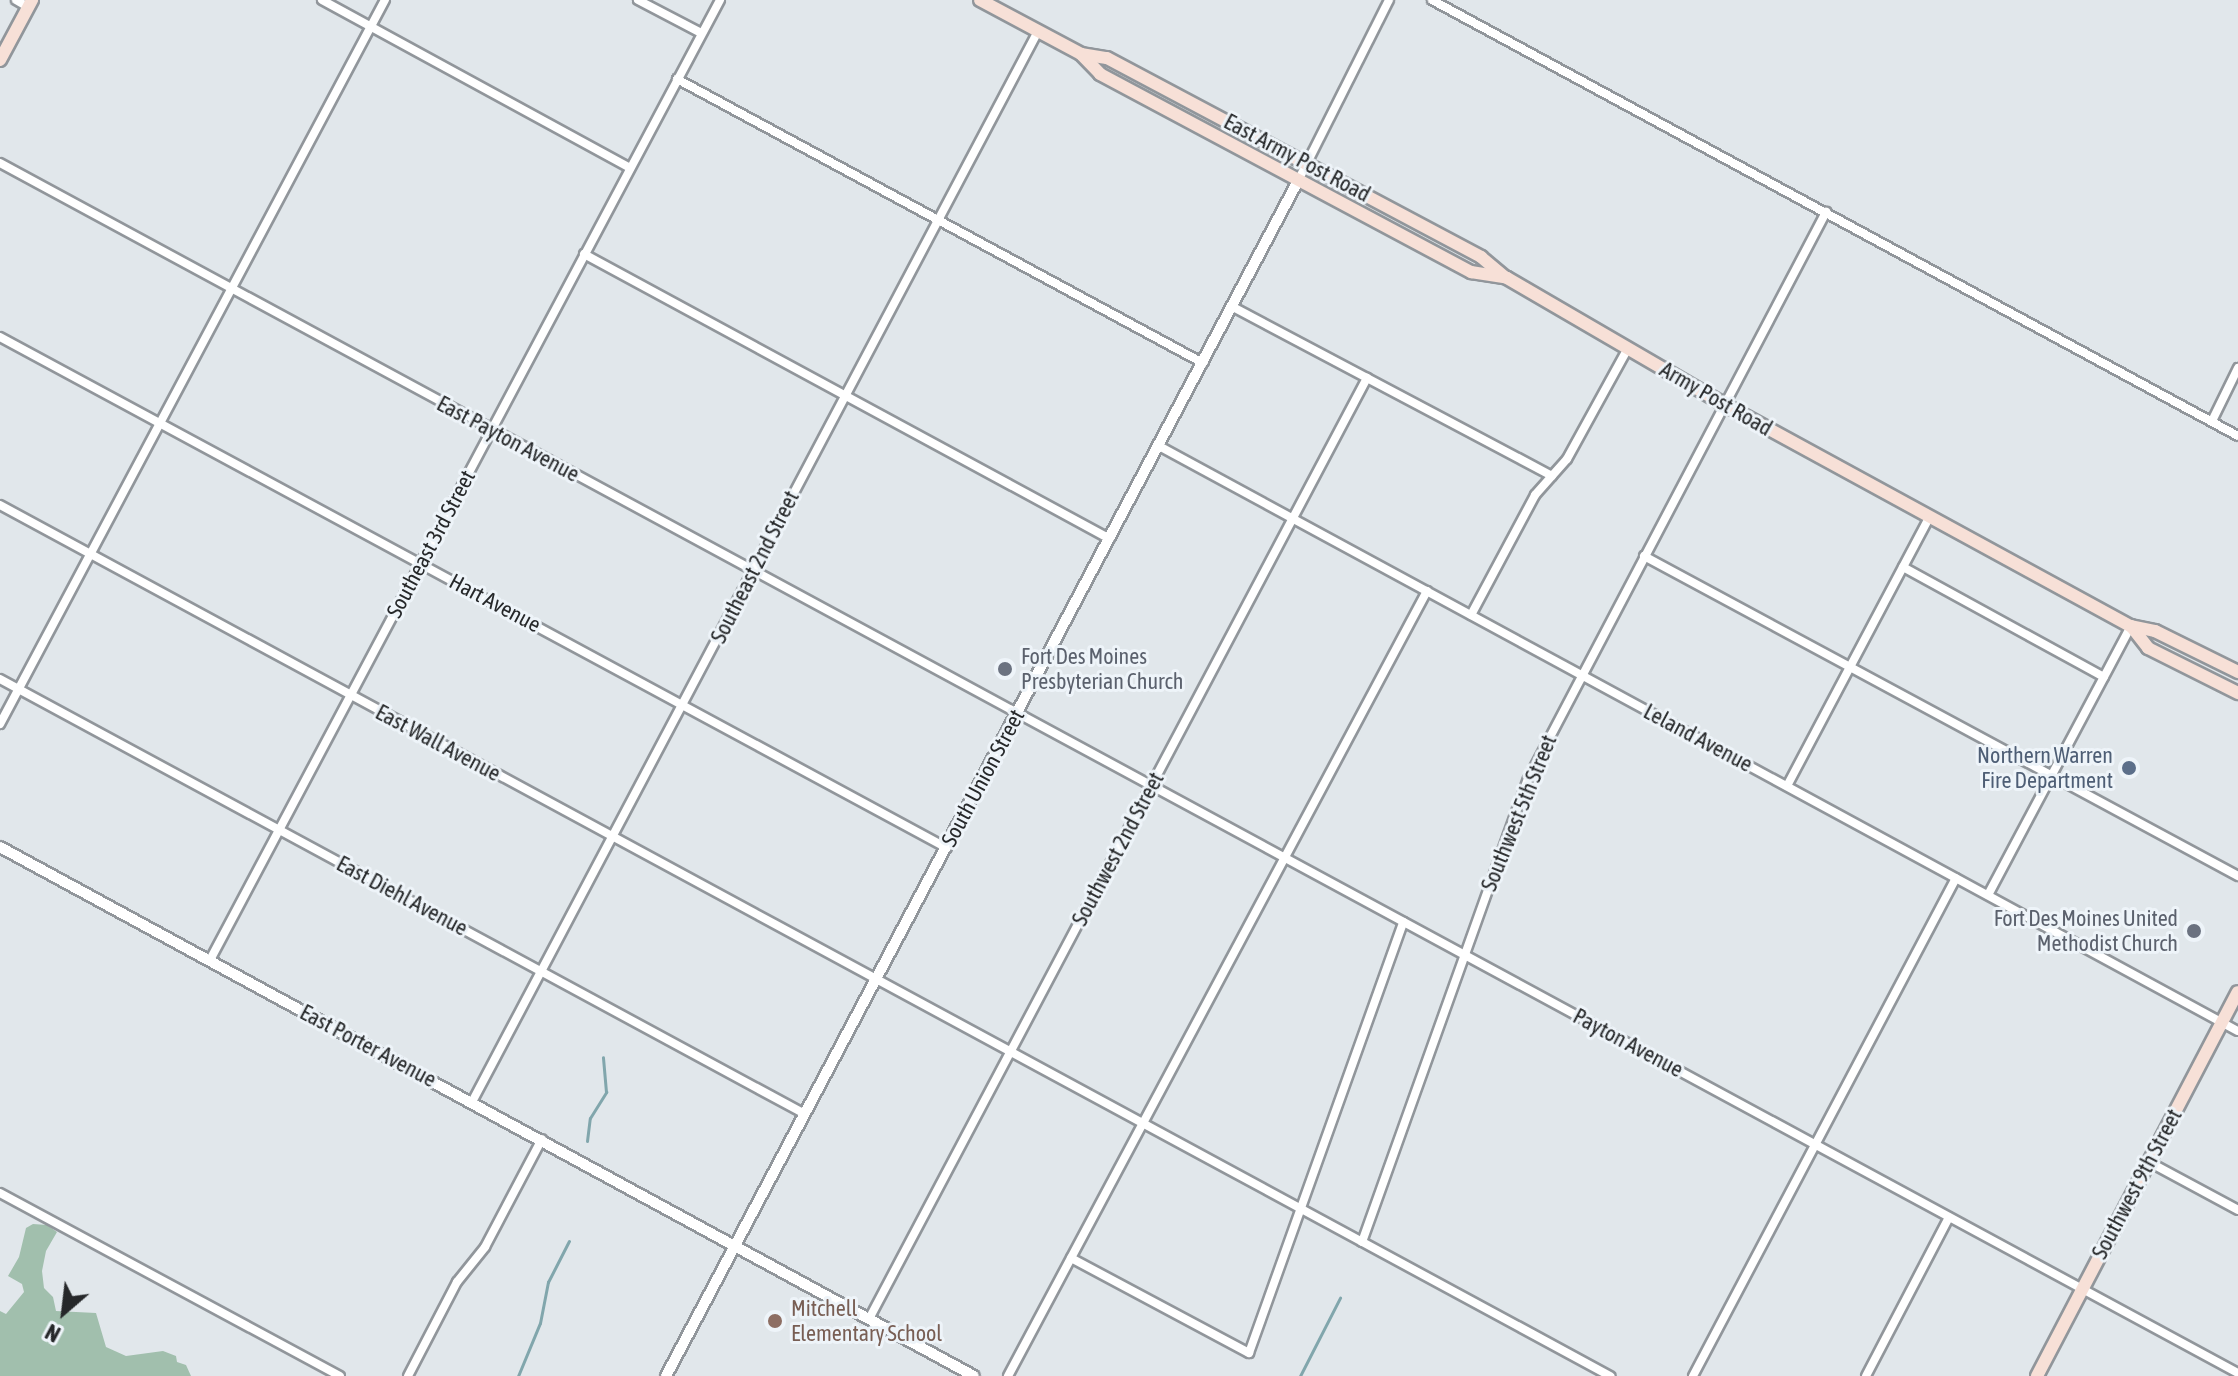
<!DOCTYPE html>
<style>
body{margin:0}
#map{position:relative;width:2238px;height:1376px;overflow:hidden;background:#e1e7eb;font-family:"Asap Condensed",sans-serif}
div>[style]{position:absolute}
.forest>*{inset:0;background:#a1bfad}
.stream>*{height:3px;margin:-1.5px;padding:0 1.5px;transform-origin:1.5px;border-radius:1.5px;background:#81a6ac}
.roads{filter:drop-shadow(2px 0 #91969b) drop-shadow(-2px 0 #91969b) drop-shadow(0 2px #91969b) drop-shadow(0 -2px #91969b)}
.minor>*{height:8px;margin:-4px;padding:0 4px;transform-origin:4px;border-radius:4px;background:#fff}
.tertiary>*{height:10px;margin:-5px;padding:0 5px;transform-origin:5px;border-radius:5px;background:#fff}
.secondary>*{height:12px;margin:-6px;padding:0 6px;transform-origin:6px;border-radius:6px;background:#f7e0d7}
.dots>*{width:22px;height:22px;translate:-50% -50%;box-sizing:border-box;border:4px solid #eef4f9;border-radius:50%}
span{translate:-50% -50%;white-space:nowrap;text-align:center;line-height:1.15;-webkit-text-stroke:6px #eef4f9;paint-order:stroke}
.street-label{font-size:22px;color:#26282a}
.worship-label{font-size:22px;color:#5b616d}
.left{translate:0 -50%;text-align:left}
.right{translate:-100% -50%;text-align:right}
.service-label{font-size:22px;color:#4e5e75}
.education-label{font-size:22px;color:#785e54}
.north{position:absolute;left:24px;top:1272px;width:80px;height:80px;-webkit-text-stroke:6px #eef4f9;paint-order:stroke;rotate:208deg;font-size:22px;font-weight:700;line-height:32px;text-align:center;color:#26282a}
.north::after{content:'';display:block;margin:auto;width:28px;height:36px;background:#26282a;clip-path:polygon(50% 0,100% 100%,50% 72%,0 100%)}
</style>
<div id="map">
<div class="forest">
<i style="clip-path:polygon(33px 1224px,47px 1225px,57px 1232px,46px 1251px,42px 1271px,44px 1288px,53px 1297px,56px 1311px,96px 1313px,106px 1347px,126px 1356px,163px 1351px,176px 1356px,177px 1362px,186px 1365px,191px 1376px,0 1376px,0 1311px,6px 1314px,24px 1292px,22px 1284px,8px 1276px,19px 1257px,26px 1228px)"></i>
</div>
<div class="stream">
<i style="left:587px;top:1141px;width:23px;rotate:-83deg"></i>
<i style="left:590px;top:1118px;width:31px;rotate:-58deg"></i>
<i style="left:606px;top:1092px;width:35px;rotate:-95deg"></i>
<i style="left:518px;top:1376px;width:57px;rotate:-67.5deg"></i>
<i style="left:540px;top:1323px;width:42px;rotate:-79deg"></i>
<i style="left:548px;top:1282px;width:46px;rotate:-62.9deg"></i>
<i style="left:1300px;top:1376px;width:88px;rotate:-62.9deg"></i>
</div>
<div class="roads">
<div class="minor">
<i style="left:16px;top:0;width:14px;rotate:30deg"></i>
<i style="left:322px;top:0;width:351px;rotate:28.6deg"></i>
<i style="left:638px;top:0;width:71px;rotate:27.6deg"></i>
<i style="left:1432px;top:0;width:916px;rotate:28.41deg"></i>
<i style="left:677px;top:79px;width:598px;rotate:28.37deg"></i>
<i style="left:0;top:163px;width:2544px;rotate:28.4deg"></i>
<i style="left:1299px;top:179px;width:200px;rotate:-63.3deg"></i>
<i style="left:584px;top:254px;width:598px;rotate:28.45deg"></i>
<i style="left:1233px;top:307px;width:361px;rotate:27.9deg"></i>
<i style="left:0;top:337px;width:1076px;rotate:28.35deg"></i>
<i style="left:2212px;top:421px;width:59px;rotate:-63.9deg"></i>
<i style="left:1159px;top:446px;width:1227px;rotate:28.47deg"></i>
<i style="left:0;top:505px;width:1831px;rotate:28.41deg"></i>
<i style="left:1644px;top:556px;width:675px;rotate:28.31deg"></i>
<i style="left:1903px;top:567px;width:229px;rotate:28.7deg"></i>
<i style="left:1471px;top:615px;width:136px;rotate:-61.9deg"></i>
<i style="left:1535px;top:495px;width:48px;rotate:-48.4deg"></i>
<i style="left:1567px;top:459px;width:127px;rotate:-61.2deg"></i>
<i style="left:0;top:679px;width:915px;rotate:28.39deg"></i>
<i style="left:0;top:724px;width:820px;rotate:-62deg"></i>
<i style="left:1787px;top:786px;width:306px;rotate:-62.1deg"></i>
<i style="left:1988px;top:895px;width:305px;rotate:-62deg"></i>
<i style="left:210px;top:960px;width:1087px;rotate:-62.02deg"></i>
<i style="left:472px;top:1102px;width:1211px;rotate:-62.14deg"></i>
<i style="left:2149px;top:1162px;width:101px;rotate:28.3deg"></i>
<i style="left:0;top:1193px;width:386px;rotate:28.3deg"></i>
<i style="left:1362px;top:1242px;width:492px;rotate:-70.3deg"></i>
<i style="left:1528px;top:779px;width:641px;rotate:-62.27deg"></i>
<i style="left:1071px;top:1258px;width:202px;rotate:28.1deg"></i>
<i style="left:1249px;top:1353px;width:458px;rotate:-70.3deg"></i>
<i style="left:869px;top:1319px;width:1065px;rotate:-62.11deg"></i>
<i style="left:408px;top:1376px;width:106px;rotate:-62.5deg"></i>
<i style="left:457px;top:1282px;width:45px;rotate:-51.3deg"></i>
<i style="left:485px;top:1247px;width:122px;rotate:-62.2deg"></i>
<i style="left:1008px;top:1376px;width:890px;rotate:-61.91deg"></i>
<i style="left:1693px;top:1376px;width:563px;rotate:-62.16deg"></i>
<i style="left:1866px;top:1376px;width:179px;rotate:-62.4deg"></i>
</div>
<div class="tertiary">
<i style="left:0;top:847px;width:1108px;rotate:28.51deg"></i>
<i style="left:666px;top:1376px;width:1354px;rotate:-62.13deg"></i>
</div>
<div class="secondary">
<i style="left:980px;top:0;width:115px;rotate:28.1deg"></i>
<i style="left:1081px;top:54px;width:28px;rotate:46deg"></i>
<i style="left:1100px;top:74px;width:421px;rotate:28.1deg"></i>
<i style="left:1471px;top:272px;width:36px;rotate:9deg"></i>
<i style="left:1507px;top:278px;width:252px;rotate:30.2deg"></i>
<i style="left:1725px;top:405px;width:462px;rotate:28.6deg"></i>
<i style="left:2131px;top:626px;width:25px;rotate:12deg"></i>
<i style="left:2155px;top:631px;width:93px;rotate:26.3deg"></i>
<i style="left:1081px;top:54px;width:26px;rotate:9deg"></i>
<i style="left:1107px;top:58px;width:424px;rotate:28deg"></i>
<i style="left:1481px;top:257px;width:30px;rotate:40deg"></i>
<i style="left:0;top:60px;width:68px;rotate:-61.9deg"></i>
<i style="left:2131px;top:626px;width:28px;rotate:52deg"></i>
<i style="left:2148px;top:648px;width:101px;rotate:26.6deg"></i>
<i style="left:2037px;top:1376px;width:433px;rotate:-62.4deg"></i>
</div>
</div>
<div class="dots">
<i style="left:1005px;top:669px;background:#6b7280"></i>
<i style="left:2129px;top:768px;background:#5c6f8a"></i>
<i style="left:2194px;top:931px;background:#6b7280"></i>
<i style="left:775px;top:1321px;background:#8d6e63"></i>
</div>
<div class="street-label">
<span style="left:1297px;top:158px;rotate:28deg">East Army Post Road</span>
<span style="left:1716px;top:399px;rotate:30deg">Army Post Road</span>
<span style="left:508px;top:439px;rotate:28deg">East Payton Avenue</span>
<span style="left:431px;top:544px;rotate:-62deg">Southeast 3rd Street</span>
<span style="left:755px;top:567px;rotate:-63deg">Southeast 2nd Street</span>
<span style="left:495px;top:603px;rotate:28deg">Hart Avenue</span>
<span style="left:1698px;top:738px;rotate:28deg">Leland Avenue</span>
<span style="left:438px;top:743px;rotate:28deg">East Wall Avenue</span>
<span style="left:983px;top:778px;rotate:-62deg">South Union Street</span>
<span style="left:1519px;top:813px;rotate:-68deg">Southwest 5th Street</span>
<span style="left:1118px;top:849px;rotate:-62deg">Southwest 2nd Street</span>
<span style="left:402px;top:896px;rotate:28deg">East Diehl Avenue</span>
<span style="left:1628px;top:1043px;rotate:28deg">Payton Avenue</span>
<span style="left:368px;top:1046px;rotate:28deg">East Porter Avenue</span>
<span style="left:2137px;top:1184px;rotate:-62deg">Southwest 9th Street</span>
</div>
<div class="worship-label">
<span class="left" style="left:1021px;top:669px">Fort Des Moines<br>Presbyterian Church</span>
<span class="right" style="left:2178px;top:931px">Fort Des Moines United<br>Methodist Church</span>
</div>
<div class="service-label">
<span class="right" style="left:2113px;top:768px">Northern Warren<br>Fire Department</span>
</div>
<div class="education-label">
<span class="left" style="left:791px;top:1321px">Mitchell<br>Elementary School</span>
</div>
<div class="north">N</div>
</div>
